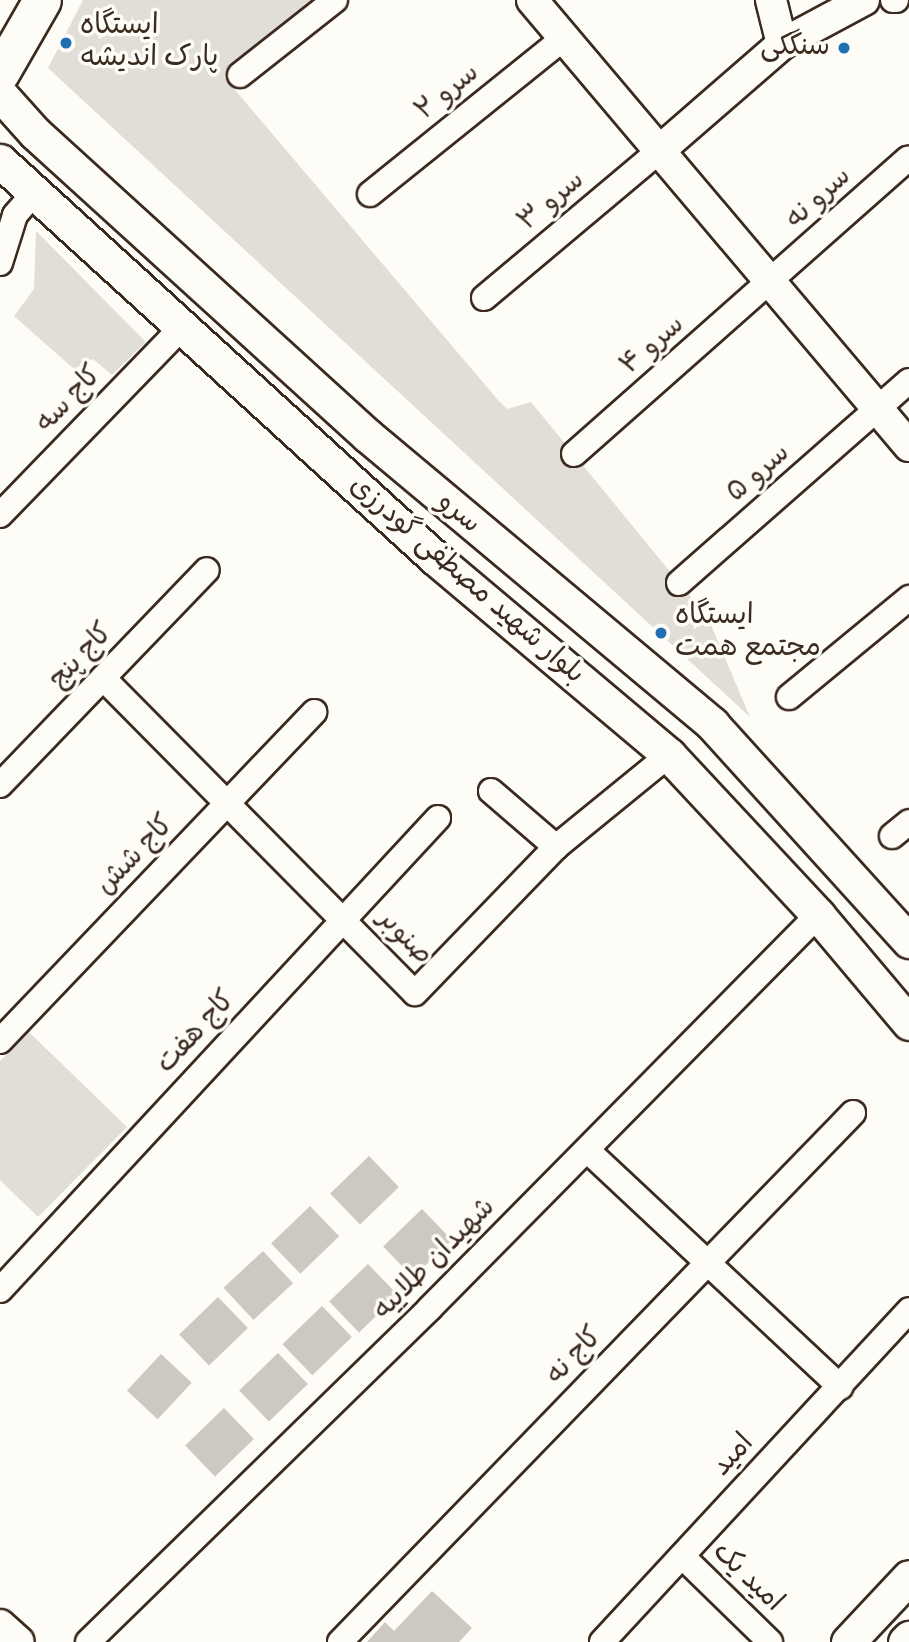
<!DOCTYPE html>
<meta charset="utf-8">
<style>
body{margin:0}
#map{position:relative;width:909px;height:1642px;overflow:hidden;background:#fdfcf7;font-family:"Indie Flower","Playpen Sans Arabic",sans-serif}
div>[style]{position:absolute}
.green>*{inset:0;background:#e1ded7}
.building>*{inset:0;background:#cdc8c2;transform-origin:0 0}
.roads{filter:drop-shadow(2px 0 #3b2a1e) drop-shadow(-2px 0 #3b2a1e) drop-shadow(0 2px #3b2a1e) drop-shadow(0 -2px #3b2a1e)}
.minor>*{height:24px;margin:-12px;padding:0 12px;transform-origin:12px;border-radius:12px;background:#fdfcf7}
.tertiary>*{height:30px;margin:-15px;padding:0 15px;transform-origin:15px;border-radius:15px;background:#fdfcf7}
.secondary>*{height:33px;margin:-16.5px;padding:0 16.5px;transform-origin:16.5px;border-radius:16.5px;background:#fdfcf7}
.primary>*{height:37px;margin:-18.5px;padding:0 18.5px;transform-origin:18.5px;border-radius:18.5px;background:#fdfcf7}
.dots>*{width:19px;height:19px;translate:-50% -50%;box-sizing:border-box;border:4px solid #fdfcf7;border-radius:50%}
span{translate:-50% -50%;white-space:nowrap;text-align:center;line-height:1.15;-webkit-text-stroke:7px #fdfcf7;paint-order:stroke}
.poi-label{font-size:28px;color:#3b2a1e}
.left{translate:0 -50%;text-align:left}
.right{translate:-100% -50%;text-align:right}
.street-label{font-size:28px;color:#3b2a1e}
</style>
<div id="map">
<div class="green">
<i style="clip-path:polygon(83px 0,319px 0,224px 77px,498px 400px,507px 409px,531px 402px,708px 618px,750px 717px,48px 68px)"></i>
<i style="clip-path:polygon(36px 231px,146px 342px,112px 375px,93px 359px,74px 369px,14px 316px,34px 289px)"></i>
<i style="clip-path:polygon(29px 1032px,127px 1127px,38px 1217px,0 1180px,0 1061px)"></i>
</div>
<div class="building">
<i style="left:369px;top:1156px;width:43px;height:54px;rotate:46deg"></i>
<i style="left:310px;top:1206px;width:42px;height:54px;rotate:46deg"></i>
<i style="left:422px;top:1209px;width:43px;height:54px;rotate:46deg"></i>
<i style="left:263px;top:1251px;width:44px;height:54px;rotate:47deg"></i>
<i style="left:368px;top:1264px;width:43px;height:54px;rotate:46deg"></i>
<i style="left:218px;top:1297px;width:43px;height:54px;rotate:46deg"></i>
<i style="left:322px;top:1306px;width:43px;height:55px;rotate:46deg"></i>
<i style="left:278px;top:1353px;width:43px;height:54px;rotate:46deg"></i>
<i style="left:161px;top:1354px;width:42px;height:50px;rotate:43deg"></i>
<i style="left:224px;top:1408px;width:43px;height:54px;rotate:46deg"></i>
<i style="clip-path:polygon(432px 1591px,472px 1628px,459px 1642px,367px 1642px,385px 1622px,394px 1631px)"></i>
</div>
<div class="roads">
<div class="minor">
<i style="left:893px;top:0;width:3px"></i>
<i style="left:240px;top:75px;width:121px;rotate:-38.3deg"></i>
<i style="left:370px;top:194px;width:249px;rotate:-38.8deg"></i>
<i style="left:0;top:263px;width:50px;rotate:-72.6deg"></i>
<i style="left:15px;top:215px;width:28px;rotate:-49deg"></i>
<i style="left:484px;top:298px;width:229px;rotate:-40deg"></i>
<i style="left:574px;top:454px;width:446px;rotate:-41.5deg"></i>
<i style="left:0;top:515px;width:263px;rotate:-45.9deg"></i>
<i style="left:679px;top:583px;width:306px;rotate:-41.3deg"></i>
<i style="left:103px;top:678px;width:443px;rotate:45.3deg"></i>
<i style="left:415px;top:993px;width:203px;rotate:-46deg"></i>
<i style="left:556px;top:847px;width:146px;rotate:-39.2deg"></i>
<i style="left:789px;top:697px;width:156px;rotate:-39.5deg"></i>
<i style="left:0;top:785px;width:298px;rotate:-46.1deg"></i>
<i style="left:491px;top:791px;width:86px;rotate:40.7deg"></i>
<i style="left:892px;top:836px;width:22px;rotate:-39deg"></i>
<i style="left:0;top:1041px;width:455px;rotate:-46.3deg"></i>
<i style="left:587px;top:1150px;width:347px;rotate:43.1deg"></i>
<i style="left:0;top:1290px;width:644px;rotate:-47.14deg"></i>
<i style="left:682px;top:1556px;width:123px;rotate:44.3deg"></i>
<i style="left:88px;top:1642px;width:477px;rotate:-44.3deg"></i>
<i style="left:429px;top:1309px;width:554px;rotate:-45.37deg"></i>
<i style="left:340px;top:1642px;width:737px;rotate:-45.88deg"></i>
<i style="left:602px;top:1642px;width:452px;rotate:-47.2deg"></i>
</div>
<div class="tertiary">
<i style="left:532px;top:0;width:584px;rotate:49.79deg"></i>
<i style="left:771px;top:0;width:45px;rotate:76deg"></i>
<i style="left:659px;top:151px;width:163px;rotate:-41deg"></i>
<i style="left:782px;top:44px;width:93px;rotate:-28.2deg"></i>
<i style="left:0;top:1625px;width:25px;rotate:42deg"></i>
</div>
<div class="secondary">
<i style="left:0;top:94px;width:52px;rotate:48.1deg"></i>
<i style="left:35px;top:133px;width:450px;rotate:42.3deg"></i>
<i style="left:368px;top:436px;width:449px;rotate:39.9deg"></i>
<i style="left:712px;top:724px;width:293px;rotate:47.8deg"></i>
<i style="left:0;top:161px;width:589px;rotate:42.38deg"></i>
<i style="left:435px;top:558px;width:306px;rotate:40.1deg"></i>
<i style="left:669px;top:755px;width:219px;rotate:47deg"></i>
<i style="left:818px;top:915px;width:141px;rotate:49.9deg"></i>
<i style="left:848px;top:1642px;width:89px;rotate:-46.8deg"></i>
<i style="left:905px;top:1642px;width:6px;rotate:-45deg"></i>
</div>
<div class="primary">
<i style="left:0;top:73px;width:84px;rotate:-60.1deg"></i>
</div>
</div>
<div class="dots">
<i style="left:66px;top:43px;background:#1f6fb2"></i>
<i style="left:844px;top:48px;background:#1f6fb2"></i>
<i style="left:661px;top:633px;background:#1f6fb2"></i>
</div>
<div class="poi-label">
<span class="left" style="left:80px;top:43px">ایستگاه<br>پارک اندیشه</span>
<span class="right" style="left:830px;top:48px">سنگکی</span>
<span class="left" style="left:675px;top:633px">ایستگاه<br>مجتمع همت</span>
</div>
<div class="street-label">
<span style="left:448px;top:93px;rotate:-39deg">سرو ۲</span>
<span style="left:819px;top:199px;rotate:-42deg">سرو نه</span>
<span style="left:552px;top:202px;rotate:-40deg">سرو ۳</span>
<span style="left:653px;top:346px;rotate:-41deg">سرو ۴</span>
<span style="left:70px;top:400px;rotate:-46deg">کاج سه</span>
<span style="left:759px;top:474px;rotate:-41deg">سرو ۵</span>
<span style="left:458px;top:514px;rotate:40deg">سرو</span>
<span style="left:466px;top:581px;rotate:41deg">بلوار شهید مصطفی گودرزی</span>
<span style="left:82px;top:657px;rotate:-46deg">کاج پنج</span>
<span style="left:136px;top:856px;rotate:-46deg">کاج شش</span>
<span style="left:404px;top:938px;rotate:46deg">صنوبر</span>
<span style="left:197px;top:1033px;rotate:-47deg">کاج هفت</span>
<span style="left:435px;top:1260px;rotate:-45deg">شهیدان طلاییه</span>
<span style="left:575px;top:1357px;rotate:-46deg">کاج نه</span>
<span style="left:734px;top:1456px;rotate:-47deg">امید</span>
<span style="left:747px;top:1578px;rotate:44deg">امید یک</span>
</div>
</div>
